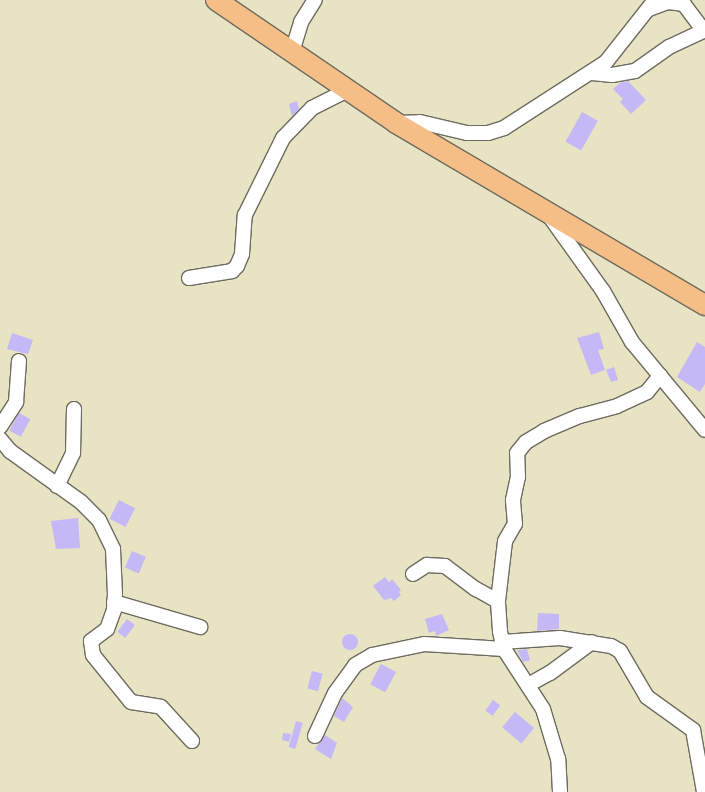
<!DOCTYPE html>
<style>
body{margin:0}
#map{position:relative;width:705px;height:792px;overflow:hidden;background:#e8e3c2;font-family:"Architects Daughter",sans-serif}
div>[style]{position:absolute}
.building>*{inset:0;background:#c4b8f7;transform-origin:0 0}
.round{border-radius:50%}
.roads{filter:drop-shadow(1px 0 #6d6b60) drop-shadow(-1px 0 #6d6b60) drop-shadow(0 1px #6d6b60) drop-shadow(0 -1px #6d6b60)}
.minor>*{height:14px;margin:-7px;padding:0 7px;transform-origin:7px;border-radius:7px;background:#fff}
.highway>*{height:20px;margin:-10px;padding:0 10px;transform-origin:10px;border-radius:10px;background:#f6be87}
span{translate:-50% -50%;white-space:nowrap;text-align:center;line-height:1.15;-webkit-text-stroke:4.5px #fff;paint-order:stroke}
</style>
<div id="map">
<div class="building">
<i style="clip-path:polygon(628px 81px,646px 100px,631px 114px,620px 102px,623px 99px,613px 89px,620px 83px)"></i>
<i style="clip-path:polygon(297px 101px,299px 109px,292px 116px,289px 104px)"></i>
<i style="left:582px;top:112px;width:18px;height:34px;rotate:29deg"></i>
<i style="clip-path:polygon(599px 332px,604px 349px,598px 350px,605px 370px,591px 375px,577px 338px)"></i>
<i style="clip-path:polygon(12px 333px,33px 340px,28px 354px,7px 349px)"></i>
<i style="clip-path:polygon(697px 342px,705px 347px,705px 384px,700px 392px,677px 377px)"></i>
<i style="clip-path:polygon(614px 367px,618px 380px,611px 382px,606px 370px)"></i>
<i style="left:19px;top:413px;width:13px;height:20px;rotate:29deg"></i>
<i style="left:119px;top:500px;width:18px;height:21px;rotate:27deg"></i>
<i style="clip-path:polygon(78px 518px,80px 548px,56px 549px,51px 521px)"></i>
<i style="left:132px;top:551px;width:15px;height:18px;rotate:23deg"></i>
<i style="clip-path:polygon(385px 577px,389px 582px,392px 579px,401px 590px,399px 592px,401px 595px,394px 601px,391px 598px,384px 600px,373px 586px)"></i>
<i style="clip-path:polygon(538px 613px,559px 614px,559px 629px,537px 631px)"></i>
<i style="clip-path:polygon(442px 614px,449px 630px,436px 636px,435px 631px,429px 633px,425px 619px)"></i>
<i style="left:127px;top:619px;width:10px;height:16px;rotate:37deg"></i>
<i class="round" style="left:342px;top:634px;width:16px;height:16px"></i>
<i style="clip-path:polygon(527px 649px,530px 660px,523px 662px,517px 650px)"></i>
<i style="left:381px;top:664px;width:17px;height:23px;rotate:28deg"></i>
<i style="left:312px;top:671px;width:11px;height:18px;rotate:15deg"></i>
<i style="clip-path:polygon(342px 698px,353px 707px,344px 722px,334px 716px)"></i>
<i style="left:493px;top:700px;width:9px;height:13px;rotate:36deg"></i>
<i style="left:515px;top:712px;width:25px;height:20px;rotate:40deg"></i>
<i style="left:296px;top:721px;width:7px;height:27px;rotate:16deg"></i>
<i style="clip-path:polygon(283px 733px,291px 734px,289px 742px,282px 740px)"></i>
<i style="clip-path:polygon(325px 735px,337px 743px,331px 759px,315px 749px)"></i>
</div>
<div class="roads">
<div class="minor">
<i style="left:292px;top:52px;width:31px;rotate:-73deg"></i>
<i style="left:301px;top:22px;width:26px;rotate:-58deg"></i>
<i style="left:592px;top:73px;width:20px;rotate:6deg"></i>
<i style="left:612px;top:75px;width:23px;rotate:-10deg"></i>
<i style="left:635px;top:71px;width:42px;rotate:-35.2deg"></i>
<i style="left:669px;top:47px;width:38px;rotate:-25deg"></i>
<i style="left:704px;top:31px;width:34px;rotate:-127deg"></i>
<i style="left:684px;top:4px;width:16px;rotate:-173deg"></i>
<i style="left:668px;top:2px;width:20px;rotate:160deg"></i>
<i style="left:396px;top:123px;width:24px;rotate:-2deg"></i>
<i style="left:420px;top:122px;width:48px;rotate:13.2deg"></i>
<i style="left:467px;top:133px;width:21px"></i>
<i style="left:488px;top:133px;width:17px;rotate:-17deg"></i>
<i style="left:504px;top:128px;width:121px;rotate:-32.9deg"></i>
<i style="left:606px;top:62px;width:79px;rotate:-51.7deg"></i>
<i style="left:550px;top:217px;width:91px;rotate:54.4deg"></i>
<i style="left:603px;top:291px;width:59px;rotate:60.4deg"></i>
<i style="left:632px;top:342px;width:114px;rotate:50.3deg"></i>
<i style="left:189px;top:278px;width:44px;rotate:-9.2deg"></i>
<i style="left:232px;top:271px;width:7px;rotate:-45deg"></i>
<i style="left:237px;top:266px;width:13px;rotate:-67deg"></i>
<i style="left:242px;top:254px;width:39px;rotate:-86deg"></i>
<i style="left:245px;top:215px;width:86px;rotate:-63.7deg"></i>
<i style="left:283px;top:138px;width:42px;rotate:-46deg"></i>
<i style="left:312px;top:108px;width:40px;rotate:-26.6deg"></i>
<i style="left:0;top:427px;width:30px;rotate:-57deg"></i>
<i style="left:16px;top:402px;width:41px;rotate:-85.8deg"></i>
<i style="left:0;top:439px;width:16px;rotate:50deg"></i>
<i style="left:10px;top:451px;width:87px;rotate:35.7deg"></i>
<i style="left:81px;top:502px;width:25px;rotate:45deg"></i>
<i style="left:99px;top:520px;width:32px;rotate:64deg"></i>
<i style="left:113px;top:549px;width:45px;rotate:87.5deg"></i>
<i style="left:115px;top:594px;width:16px;rotate:94deg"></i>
<i style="left:114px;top:610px;width:20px;rotate:110deg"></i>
<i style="left:107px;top:629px;width:20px;rotate:143deg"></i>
<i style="left:91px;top:641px;width:14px;rotate:82deg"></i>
<i style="left:93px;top:655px;width:60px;rotate:51deg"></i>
<i style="left:131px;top:702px;width:30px;rotate:9deg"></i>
<i style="left:161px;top:707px;width:46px;rotate:47.6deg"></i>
<i style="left:57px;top:486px;width:37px;rotate:-64deg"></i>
<i style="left:73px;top:453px;width:44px;rotate:-88.7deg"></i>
<i style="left:413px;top:574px;width:17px;rotate:-33deg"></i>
<i style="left:427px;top:565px;width:18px;rotate:3deg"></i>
<i style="left:445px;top:566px;width:39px;rotate:37deg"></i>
<i style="left:476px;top:589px;width:25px;rotate:29deg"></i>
<i style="left:114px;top:602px;width:90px;rotate:16.2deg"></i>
<i style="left:502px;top:642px;width:58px;rotate:-3.9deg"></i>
<i style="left:560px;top:638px;width:52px;rotate:8.9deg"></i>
<i style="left:611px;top:646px;width:10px;rotate:29deg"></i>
<i style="left:620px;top:651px;width:53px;rotate:59.6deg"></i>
<i style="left:647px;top:697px;width:57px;rotate:35.7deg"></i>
<i style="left:693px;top:730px;width:63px;rotate:79.9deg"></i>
<i style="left:528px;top:685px;width:25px;rotate:-29deg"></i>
<i style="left:550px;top:673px;width:52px;rotate:-36.4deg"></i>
<i style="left:315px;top:736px;width:47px;rotate:-65.1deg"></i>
<i style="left:335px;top:693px;width:34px;rotate:-54deg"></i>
<i style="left:355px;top:665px;width:20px;rotate:-30deg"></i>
<i style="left:372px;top:655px;width:53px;rotate:-11.9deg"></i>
<i style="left:424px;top:644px;width:80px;rotate:3.6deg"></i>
<i style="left:560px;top:792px;width:33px;rotate:-93deg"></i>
<i style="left:558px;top:759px;width:52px;rotate:-106.7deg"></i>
<i style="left:543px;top:709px;width:72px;rotate:-123deg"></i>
<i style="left:504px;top:649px;width:18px;rotate:-103deg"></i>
<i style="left:500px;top:631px;width:30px;rotate:-94deg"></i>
<i style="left:498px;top:601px;width:60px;rotate:-83.3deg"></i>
<i style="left:505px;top:541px;width:20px;rotate:-60deg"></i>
<i style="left:515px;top:524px;width:24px;rotate:-95deg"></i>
<i style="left:513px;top:500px;width:24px;rotate:-78deg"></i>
<i style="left:518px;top:477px;width:24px;rotate:-92deg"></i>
<i style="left:517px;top:453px;width:14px;rotate:-51deg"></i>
<i style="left:526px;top:442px;width:21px;rotate:-31deg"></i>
<i style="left:544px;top:431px;width:39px;rotate:-23deg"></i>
<i style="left:580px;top:416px;width:38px;rotate:-15deg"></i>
<i style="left:617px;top:406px;width:33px;rotate:-25deg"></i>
<i style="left:647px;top:392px;width:21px;rotate:-51deg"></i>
</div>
<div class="highway">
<i style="left:216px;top:0;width:218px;rotate:34.3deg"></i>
<i style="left:396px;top:123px;width:359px;rotate:30.5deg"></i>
</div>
</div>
</div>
